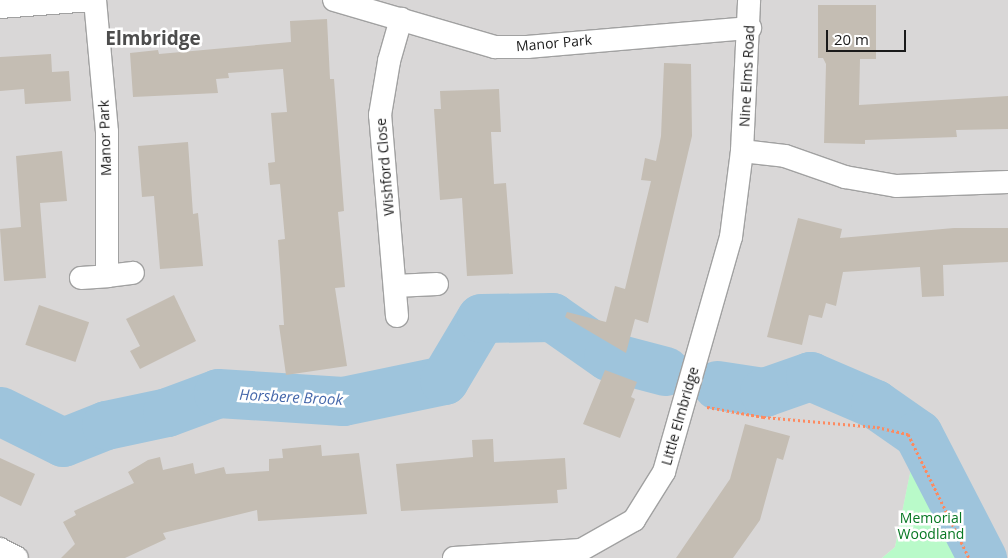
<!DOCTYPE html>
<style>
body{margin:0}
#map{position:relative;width:1008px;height:558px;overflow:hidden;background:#edeadf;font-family:"Open Sans",sans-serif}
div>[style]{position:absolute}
.residential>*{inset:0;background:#d9d7d7}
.park>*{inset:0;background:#b9fac9}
.river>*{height:49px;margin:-24.5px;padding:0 24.5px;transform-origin:24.5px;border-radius:24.5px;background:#9ec4dc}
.building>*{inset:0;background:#c4bdb3;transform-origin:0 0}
.path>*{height:3px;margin-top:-1.5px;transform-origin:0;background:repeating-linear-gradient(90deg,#fd8a60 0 2.5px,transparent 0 5px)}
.roads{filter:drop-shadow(1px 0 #a1a1a1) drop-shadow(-1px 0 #a1a1a1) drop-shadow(0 1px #a1a1a1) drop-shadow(0 -1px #a1a1a1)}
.minor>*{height:22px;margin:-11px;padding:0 11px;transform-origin:11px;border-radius:11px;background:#fff}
span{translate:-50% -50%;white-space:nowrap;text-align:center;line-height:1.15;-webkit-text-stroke:5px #fff;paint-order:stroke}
.street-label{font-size:14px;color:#1a1a1a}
.park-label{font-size:14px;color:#087824}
.water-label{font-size:15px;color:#4668ab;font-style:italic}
.district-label{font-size:19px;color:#4d4d4d;font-weight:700}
.scale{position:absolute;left:826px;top:30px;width:80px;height:22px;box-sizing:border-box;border:2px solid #1a1a1a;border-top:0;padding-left:6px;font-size:15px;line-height:18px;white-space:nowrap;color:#1a1a1a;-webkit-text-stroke:4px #fff;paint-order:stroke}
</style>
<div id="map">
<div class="residential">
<i style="clip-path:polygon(0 0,1008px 0,1008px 558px,982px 558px,918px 435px,895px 547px,882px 558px,0 558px)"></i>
</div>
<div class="park">
<i style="clip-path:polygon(918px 434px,982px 558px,882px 558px,895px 547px)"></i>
</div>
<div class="river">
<i style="left:717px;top:385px;width:48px;rotate:8.5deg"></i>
<i style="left:764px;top:392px;width:49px;rotate:-19.2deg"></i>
<i style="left:810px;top:376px;width:71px;rotate:23.3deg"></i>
<i style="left:875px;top:404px;width:52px;rotate:34.9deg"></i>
<i style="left:918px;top:434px;width:140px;rotate:62.7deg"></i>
<i style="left:0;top:411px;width:70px;rotate:26.2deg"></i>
<i style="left:63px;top:442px;width:46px;rotate:-21.6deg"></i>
<i style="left:106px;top:425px;width:62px;rotate:-12deg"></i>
<i style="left:167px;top:412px;width:54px;rotate:-20.4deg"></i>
<i style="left:218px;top:393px;width:125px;rotate:3.7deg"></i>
<i style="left:343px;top:401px;width:103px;rotate:-11.7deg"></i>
<i style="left:444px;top:380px;width:72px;rotate:-59.2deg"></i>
<i style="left:481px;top:318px;width:71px;rotate:-0.8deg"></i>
<i style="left:552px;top:317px;width:68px;rotate:34.9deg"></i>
<i style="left:608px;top:356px;width:59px;rotate:14.7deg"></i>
</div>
<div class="building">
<i style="clip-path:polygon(818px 5px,876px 5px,876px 59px,860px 59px,859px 105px,1008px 96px,1008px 129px,956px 130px,957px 137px,865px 140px,865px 144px,824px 143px,826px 64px,823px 58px,818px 58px)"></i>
<i style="clip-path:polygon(327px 19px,330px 79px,334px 79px,344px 211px,338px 212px,345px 287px,335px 288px,347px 366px,286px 375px,279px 325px,284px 325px,278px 240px,285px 239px,280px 184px,270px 185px,268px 163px,275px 162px,271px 113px,287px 112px,283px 69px,228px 73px,229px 78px,216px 79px,218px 93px,133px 97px,130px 53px,158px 50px,159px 54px,291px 42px,290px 21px)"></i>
<i style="clip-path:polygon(51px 54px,52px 72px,69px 71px,71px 101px,25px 104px,24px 89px,0 91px,0 57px)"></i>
<i style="clip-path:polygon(664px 63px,691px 64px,692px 136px,648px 323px,635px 319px,626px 353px,565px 317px,567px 312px,606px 322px,615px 286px,625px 289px,651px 181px,641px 180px,645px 158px,656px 161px,661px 136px)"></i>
<i style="clip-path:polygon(499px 89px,501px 132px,491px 132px,494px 184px,506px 183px,513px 274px,467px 276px,462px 198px,440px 200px,434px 109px,441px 109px,440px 91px)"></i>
<i style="clip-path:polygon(188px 142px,193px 214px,198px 213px,203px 266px,160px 269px,154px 196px,142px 197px,138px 146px)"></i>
<i style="clip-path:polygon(62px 151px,67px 201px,40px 203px,46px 278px,4px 281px,0 229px,21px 227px,16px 156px)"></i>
<i style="clip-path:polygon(798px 218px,842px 229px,840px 238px,954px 228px,1008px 228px,1008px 262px,943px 265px,944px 296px,922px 297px,920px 267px,843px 272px,836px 306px,826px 303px,822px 318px,809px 315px,802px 345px,767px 337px)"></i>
<i style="clip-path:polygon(174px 295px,196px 341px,140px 369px,130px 351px,140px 346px,126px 319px)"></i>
<i style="left:39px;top:305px;width:53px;height:42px;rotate:19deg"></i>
<i style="clip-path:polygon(605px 370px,637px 382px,631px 397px,635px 399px,620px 438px,583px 424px)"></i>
<i style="clip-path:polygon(745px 424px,790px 436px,783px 460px,777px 458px,760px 520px,733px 558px,676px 558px,730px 479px)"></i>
<i style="clip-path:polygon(493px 439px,494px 462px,565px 458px,567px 489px,557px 490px,558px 503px,401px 511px,396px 464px,473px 457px,472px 440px)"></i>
<i style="clip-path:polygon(321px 445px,322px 456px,359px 453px,367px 514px,258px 521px,257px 510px,163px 533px,166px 539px,125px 558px,61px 558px,75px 544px,63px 522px,76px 515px,74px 511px,134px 483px,128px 472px,148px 460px,160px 457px,163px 470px,193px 463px,195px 474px,224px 467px,226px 474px,269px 471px,269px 459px,283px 458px,282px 449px)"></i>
<i style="clip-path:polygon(0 458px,35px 474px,21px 506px,0 496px)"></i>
</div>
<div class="path">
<i style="left:707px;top:407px;width:57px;rotate:10.1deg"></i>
<i style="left:763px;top:417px;width:114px;rotate:5deg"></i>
<i style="left:877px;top:427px;width:32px;rotate:13deg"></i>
<i style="left:908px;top:434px;width:138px;rotate:63.8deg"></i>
</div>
<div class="roads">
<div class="minor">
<i style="left:95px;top:0;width:133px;rotate:84.8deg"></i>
<i style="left:107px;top:132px;width:144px;rotate:90deg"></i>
<i style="left:107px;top:276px;width:26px;rotate:-7deg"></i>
<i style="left:334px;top:0;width:168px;rotate:16.3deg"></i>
<i style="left:495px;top:47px;width:32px"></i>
<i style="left:527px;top:47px;width:224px;rotate:-4.9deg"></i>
<i style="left:0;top:7px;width:90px;rotate:-4.4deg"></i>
<i style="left:742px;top:151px;width:43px;rotate:6.6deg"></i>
<i style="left:785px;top:156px;width:64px;rotate:19.3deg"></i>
<i style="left:845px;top:177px;width:52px;rotate:10deg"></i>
<i style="left:896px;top:186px;width:112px;rotate:-2deg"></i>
<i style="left:81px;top:278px;width:26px;rotate:-4deg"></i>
<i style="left:395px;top:286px;width:42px;rotate:-2.7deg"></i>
<i style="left:397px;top:316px;width:202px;rotate:-94.8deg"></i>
<i style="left:380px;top:115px;width:55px;rotate:-80.5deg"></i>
<i style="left:389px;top:61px;width:44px;rotate:-74.1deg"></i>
<i style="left:0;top:549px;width:19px;rotate:28deg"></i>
<i style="left:454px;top:558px;width:127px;rotate:-3.6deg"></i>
<i style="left:581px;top:550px;width:61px;rotate:-29.5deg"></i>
<i style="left:634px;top:520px;width:57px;rotate:-58deg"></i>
<i style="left:664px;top:472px;width:244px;rotate:-74.1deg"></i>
<i style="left:731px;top:237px;width:87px;rotate:-82.7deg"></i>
<i style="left:742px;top:151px;width:151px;rotate:-87.3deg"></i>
</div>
</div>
<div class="street-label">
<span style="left:554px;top:43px;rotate:-5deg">Manor Park</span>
<span style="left:747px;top:76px;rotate:-87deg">Nine Elms Road</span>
<span style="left:105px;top:138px;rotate:-92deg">Manor Park</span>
<span style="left:385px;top:167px;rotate:-95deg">Wishford Close</span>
<span style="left:680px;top:416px;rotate:-74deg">Little Elmbridge</span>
</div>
<div class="park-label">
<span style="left:931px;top:526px">Memorial<br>Woodland</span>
</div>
<div class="water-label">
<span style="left:291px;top:397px;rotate:3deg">Horsbere Brook</span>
</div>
<div class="district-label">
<span style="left:153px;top:39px">Elmbridge</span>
</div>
<div class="scale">20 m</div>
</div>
